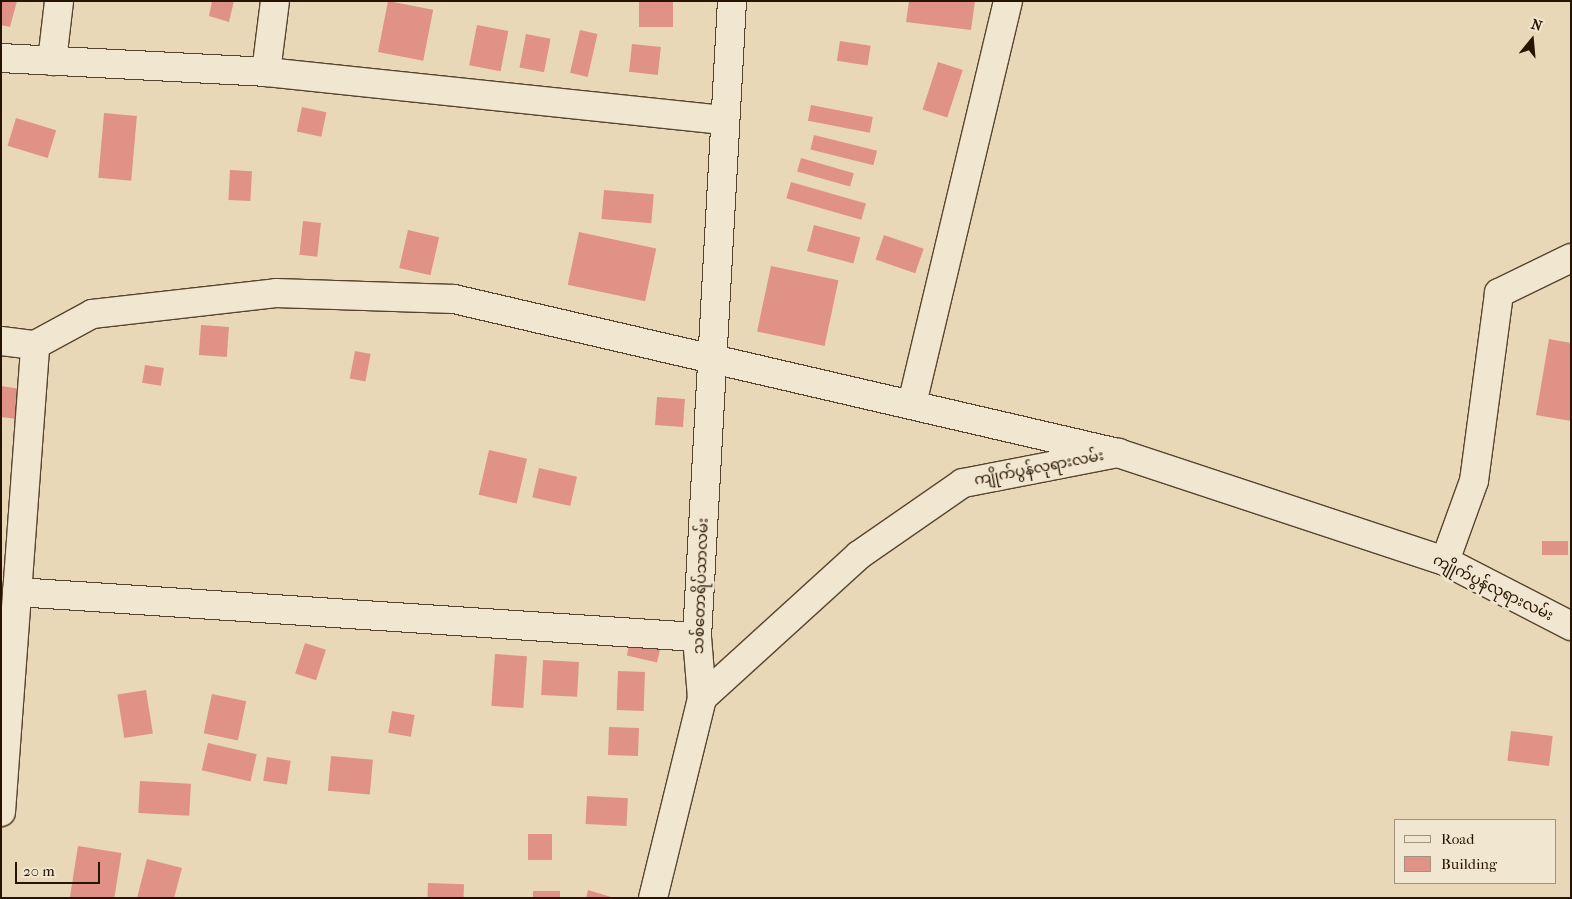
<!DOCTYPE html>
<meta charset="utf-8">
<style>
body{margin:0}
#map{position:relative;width:1572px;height:899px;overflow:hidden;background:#e9d8b7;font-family:"IM FELL French Canon","Noto Sans Myanmar",serif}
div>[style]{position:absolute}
.building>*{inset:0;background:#e09287;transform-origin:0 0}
.roads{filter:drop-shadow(1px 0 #57442e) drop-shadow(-1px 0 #57442e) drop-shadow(0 1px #57442e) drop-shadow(0 -1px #57442e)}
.minor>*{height:28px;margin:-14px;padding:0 14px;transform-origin:14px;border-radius:14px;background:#f1e6d0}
span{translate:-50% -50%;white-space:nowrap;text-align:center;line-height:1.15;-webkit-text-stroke:5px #f1e6d0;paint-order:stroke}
.street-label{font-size:15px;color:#261300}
.frame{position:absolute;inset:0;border:2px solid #261300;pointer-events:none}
.legend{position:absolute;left:1394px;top:819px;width:162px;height:65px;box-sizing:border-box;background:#f1e6d0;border:1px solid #a0927d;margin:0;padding:6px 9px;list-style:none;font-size:15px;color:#261300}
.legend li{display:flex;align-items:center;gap:10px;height:25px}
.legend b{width:25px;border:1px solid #a0927d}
.north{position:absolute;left:1507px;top:15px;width:50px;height:50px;-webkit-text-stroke:4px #f1e6d0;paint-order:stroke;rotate:17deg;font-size:14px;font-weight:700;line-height:20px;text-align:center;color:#261300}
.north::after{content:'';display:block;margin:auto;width:18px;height:22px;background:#261300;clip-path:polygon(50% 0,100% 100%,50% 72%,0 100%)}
.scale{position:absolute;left:15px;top:862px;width:85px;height:22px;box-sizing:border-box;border:2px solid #261300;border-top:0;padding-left:6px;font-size:15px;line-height:18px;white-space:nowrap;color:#261300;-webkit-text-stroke:4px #f1e6d0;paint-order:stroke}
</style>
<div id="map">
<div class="building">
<i style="clip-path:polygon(1px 1px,17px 1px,10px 27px,1px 25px)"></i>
<i style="clip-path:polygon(212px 1px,234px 1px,229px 22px,209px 16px)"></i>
<i style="left:388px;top:1px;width:46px;height:52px;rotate:11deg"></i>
<i style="left:639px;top:1px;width:34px;height:26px"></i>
<i style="clip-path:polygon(909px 1px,975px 1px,971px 30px,906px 22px)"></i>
<i style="left:477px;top:25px;width:32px;height:41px;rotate:11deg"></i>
<i style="left:580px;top:30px;width:18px;height:44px;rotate:13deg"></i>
<i style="left:526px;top:34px;width:25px;height:34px;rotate:11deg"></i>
<i style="left:840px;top:41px;width:31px;height:20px;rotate:9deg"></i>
<i style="left:632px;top:44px;width:29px;height:28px;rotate:6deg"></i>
<i style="left:938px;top:62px;width:26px;height:50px;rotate:18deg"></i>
<i style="left:811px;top:105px;width:63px;height:16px;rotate:11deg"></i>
<i style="left:302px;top:107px;width:25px;height:25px;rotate:12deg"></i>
<i style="left:104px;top:113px;width:33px;height:65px;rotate:5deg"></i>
<i style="left:16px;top:118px;width:42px;height:29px;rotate:17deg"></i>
<i style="left:814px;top:135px;width:65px;height:15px;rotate:14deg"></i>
<i style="left:801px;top:158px;width:55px;height:14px;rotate:16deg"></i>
<i style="left:230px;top:170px;width:22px;height:30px;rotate:3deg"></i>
<i style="left:791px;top:182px;width:78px;height:17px;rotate:16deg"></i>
<i style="left:604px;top:190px;width:50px;height:29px;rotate:5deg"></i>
<i style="left:303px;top:221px;width:18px;height:34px;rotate:6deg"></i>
<i style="left:814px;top:225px;width:48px;height:27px;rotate:15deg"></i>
<i style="left:408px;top:230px;width:32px;height:39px;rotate:13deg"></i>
<i style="left:579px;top:232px;width:79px;height:54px;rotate:12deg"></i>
<i style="left:884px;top:235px;width:42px;height:26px;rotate:19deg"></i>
<i style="left:771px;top:266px;width:69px;height:67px;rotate:12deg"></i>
<i style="left:201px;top:325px;width:28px;height:30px;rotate:4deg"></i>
<i style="clip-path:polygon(1549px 339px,1571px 343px,1571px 421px,1536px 415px)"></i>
<i style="left:355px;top:351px;width:16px;height:28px;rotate:11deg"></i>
<i style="left:145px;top:365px;width:19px;height:18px;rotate:9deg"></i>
<i style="clip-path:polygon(1px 386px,21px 389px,17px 419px,1px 417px)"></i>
<i style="left:657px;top:397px;width:28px;height:28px;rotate:4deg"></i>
<i style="left:489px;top:450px;width:39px;height:46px;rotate:13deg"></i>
<i style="left:539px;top:468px;width:39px;height:30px;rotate:13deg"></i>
<i style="left:1542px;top:541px;width:26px;height:14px"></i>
<i style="left:632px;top:633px;width:31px;height:23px;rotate:13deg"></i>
<i style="left:305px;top:643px;width:22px;height:32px;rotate:18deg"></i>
<i style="left:495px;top:654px;width:32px;height:52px;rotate:4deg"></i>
<i style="left:543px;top:660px;width:36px;height:35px;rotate:3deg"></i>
<i style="left:618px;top:671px;width:27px;height:39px;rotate:2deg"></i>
<i style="left:146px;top:690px;width:44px;height:29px;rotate:81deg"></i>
<i style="left:212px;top:694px;width:35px;height:40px;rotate:12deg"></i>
<i style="left:392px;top:711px;width:23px;height:22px;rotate:10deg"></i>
<i style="left:609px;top:727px;width:30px;height:28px;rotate:2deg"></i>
<i style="left:1511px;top:731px;width:42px;height:30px;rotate:7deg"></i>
<i style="left:208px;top:743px;width:50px;height:28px;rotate:13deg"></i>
<i style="left:331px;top:756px;width:42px;height:35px;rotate:5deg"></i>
<i style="left:267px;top:757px;width:24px;height:24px;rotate:9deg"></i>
<i style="left:140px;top:781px;width:51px;height:32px;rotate:3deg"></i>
<i style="left:587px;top:796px;width:41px;height:28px;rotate:3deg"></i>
<i style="left:528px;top:834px;width:24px;height:26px"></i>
<i style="left:78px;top:846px;width:44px;height:52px;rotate:9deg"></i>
<i style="clip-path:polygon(147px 859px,182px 868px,174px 898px,137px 898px)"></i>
<i style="left:428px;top:883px;width:36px;height:15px;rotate:2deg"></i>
<i style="clip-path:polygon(588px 890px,611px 897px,611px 898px,586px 898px)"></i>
<i style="left:533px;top:891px;width:27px;height:7px"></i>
</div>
<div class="roads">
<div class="minor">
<i style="left:1px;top:58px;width:265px;rotate:3deg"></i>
<i style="left:266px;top:72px;width:460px;rotate:6deg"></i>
<i style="left:52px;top:61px;width:60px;rotate:-83.3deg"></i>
<i style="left:266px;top:72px;width:72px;rotate:-82.8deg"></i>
<i style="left:1px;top:341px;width:34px;rotate:7deg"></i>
<i style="left:35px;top:345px;width:65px;rotate:-28.5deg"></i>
<i style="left:92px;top:314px;width:185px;rotate:-6.5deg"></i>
<i style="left:276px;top:293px;width:178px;rotate:1.9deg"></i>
<i style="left:454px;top:299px;width:682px;rotate:13.06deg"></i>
<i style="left:912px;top:404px;width:414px;rotate:-76.6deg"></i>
<i style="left:1445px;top:561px;width:85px;rotate:-70.1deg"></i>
<i style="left:1474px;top:481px;width:190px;rotate:-82.4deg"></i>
<i style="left:1499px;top:293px;width:80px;rotate:-25.9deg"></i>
<i style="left:17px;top:592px;width:681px;rotate:3.79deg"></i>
<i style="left:702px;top:698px;width:212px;rotate:-42.3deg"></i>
<i style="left:859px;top:555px;width:126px;rotate:-34.7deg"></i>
<i style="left:963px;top:483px;width:158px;rotate:-11deg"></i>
<i style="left:1118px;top:453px;width:344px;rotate:18.3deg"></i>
<i style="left:1445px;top:561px;width:142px;rotate:27.3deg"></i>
<i style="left:1px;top:812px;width:468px;rotate:-85.8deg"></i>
<i style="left:653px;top:898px;width:206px;rotate:-76.2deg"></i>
<i style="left:702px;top:698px;width:61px;rotate:-94.7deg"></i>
<i style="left:697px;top:637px;width:637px;rotate:-86.85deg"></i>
</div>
</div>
<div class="street-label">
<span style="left:1039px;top:468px;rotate:-11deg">ကျိုက်ပွန်လုရားလမ်း</span>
<span style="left:701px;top:586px;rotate:-88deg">သစ်တောရိပ်သာလမ်း</span>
<span style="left:1493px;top:588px;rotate:26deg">ကျိုက်ပွန်လုရားလမ်း</span>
</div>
<div class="frame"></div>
<ul class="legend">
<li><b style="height:6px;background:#f1e6d0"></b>Road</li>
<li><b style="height:14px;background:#e09287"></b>Building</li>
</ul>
<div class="north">N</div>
<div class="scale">20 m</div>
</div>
